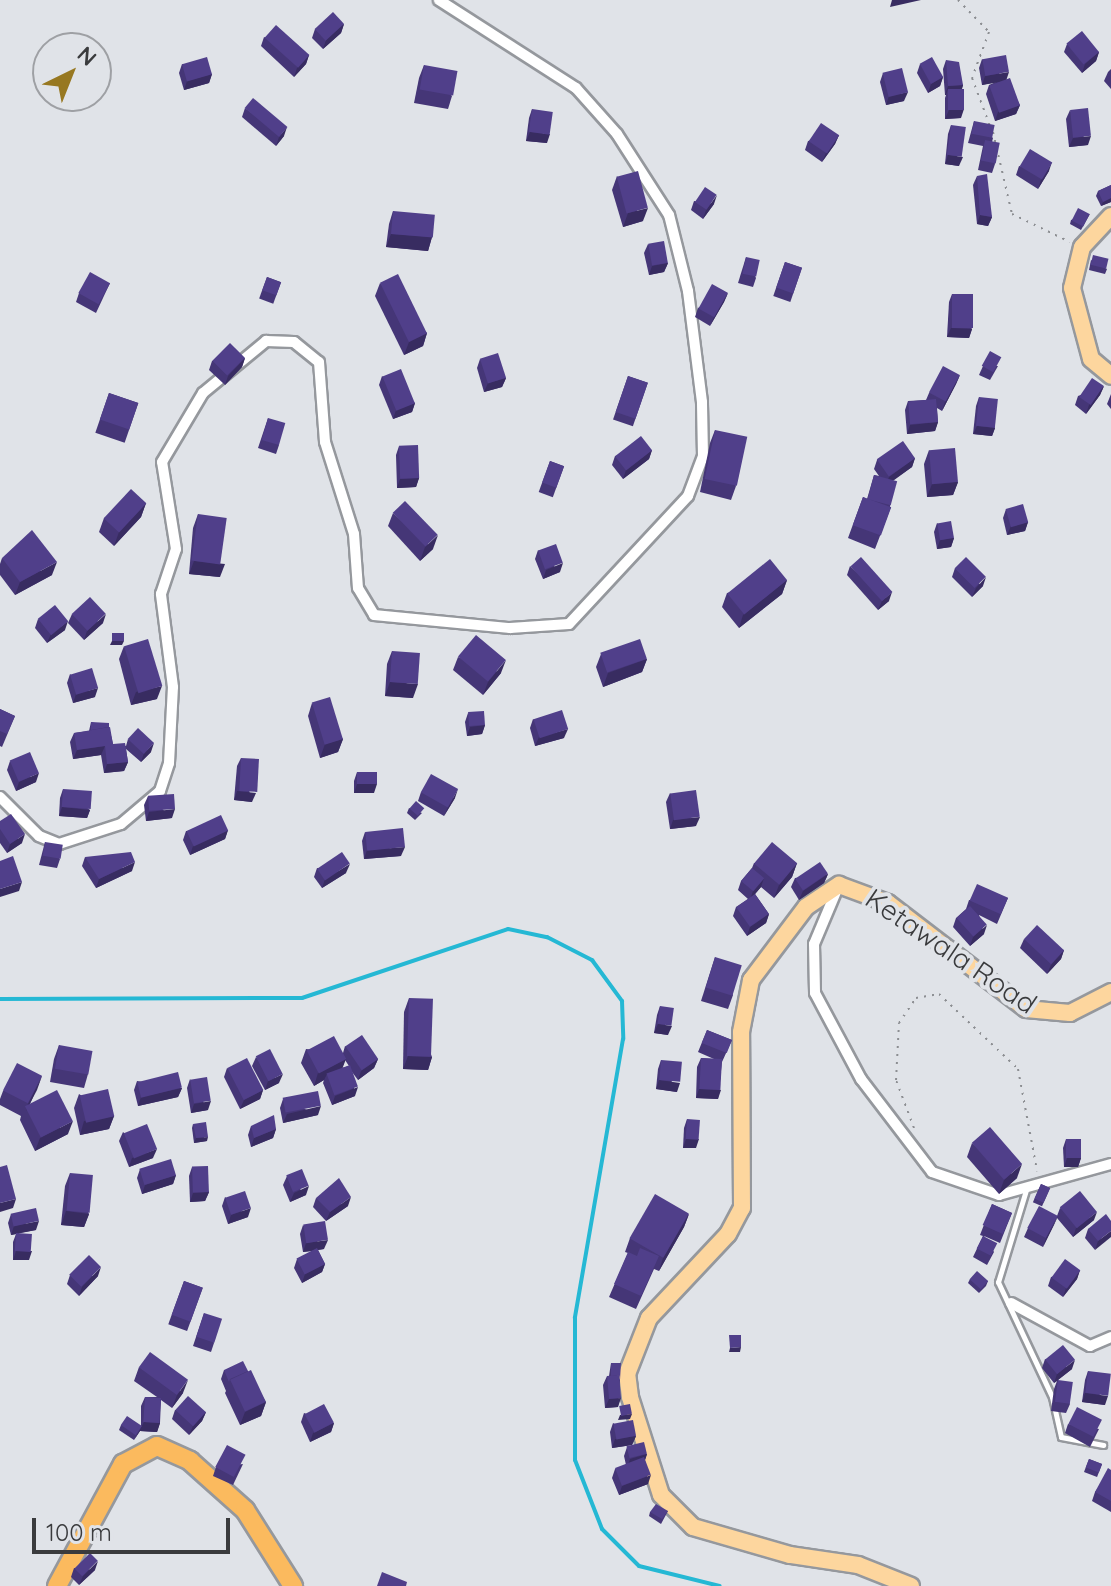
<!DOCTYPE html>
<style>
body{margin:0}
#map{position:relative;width:1111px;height:1586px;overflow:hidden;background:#e0e3e8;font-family:Quicksand,sans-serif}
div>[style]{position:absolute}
.stream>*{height:4px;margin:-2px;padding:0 2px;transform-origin:2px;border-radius:2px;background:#25b8d4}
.path>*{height:2px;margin-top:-1px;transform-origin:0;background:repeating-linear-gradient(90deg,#8c8e92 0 2px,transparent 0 8px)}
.roads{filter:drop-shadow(2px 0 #95989d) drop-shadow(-2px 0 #95989d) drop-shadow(0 2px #95989d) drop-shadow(0 -2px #95989d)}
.lane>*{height:5px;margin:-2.5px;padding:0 2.5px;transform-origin:2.5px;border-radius:2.5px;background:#fff}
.street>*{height:10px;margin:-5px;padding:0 5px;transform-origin:5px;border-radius:5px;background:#fff}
.primary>*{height:16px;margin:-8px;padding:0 8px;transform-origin:8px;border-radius:8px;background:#fdd69e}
.highway>*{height:18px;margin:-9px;padding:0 9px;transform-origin:9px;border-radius:9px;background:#fbba5e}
.wall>*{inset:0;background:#453677;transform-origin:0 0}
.shaded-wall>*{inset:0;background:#382c61}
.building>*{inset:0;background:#503f8a;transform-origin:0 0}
span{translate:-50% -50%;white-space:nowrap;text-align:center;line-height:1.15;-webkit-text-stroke:8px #e0e3e8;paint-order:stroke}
.street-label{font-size:28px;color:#3a3b3d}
.north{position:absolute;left:32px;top:32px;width:80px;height:80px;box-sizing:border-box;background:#e0e3e8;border:2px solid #9ea0a4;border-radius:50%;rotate:43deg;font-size:22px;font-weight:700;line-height:32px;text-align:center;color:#3a3b3d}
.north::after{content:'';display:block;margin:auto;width:28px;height:36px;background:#977821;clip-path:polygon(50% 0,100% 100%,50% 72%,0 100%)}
.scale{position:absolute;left:32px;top:1518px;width:198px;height:36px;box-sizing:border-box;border:4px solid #3a3b3d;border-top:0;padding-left:10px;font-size:24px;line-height:28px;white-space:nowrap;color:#3a3b3d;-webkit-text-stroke:6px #e0e3e8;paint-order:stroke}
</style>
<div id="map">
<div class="stream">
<i style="left:0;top:999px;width:302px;rotate:-0.2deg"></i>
<i style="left:302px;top:998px;width:217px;rotate:-18.5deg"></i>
<i style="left:508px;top:929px;width:40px;rotate:12deg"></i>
<i style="left:547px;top:937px;width:51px;rotate:27.1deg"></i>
<i style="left:592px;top:960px;width:51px;rotate:53.8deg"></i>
<i style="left:622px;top:1001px;width:38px;rotate:88deg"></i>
<i style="left:623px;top:1039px;width:283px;rotate:99.8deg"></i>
<i style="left:575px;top:1318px;width:142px;rotate:90deg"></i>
<i style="left:575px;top:1460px;width:74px;rotate:68.6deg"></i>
<i style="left:602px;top:1529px;width:52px;rotate:45deg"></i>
<i style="left:639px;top:1566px;width:83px;rotate:13.9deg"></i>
</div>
<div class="path">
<i style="left:958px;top:0;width:45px;rotate:45.9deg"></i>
<i style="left:989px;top:32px;width:49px;rotate:110.3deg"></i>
<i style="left:972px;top:78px;width:51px;rotate:69.4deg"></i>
<i style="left:993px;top:132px;width:84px;rotate:77deg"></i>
<i style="left:1012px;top:214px;width:64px;rotate:25.8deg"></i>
<i style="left:914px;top:1128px;width:51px;rotate:-110.6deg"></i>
<i style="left:896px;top:1080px;width:57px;rotate:-87deg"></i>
<i style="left:899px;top:1023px;width:30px;rotate:-56deg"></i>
<i style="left:916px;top:998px;width:23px;rotate:-10deg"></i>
<i style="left:939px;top:994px;width:109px;rotate:43.5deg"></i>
<i style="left:1018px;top:1069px;width:104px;rotate:79.4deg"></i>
</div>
<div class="roads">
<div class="lane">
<i style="left:1026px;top:1190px;width:96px;rotate:106.9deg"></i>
<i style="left:998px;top:1282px;width:127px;rotate:64.8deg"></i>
<i style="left:1052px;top:1397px;width:41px;rotate:77.3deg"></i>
<i style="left:1061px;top:1437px;width:43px;rotate:10.8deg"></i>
</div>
<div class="street">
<i style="left:0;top:797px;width:55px;rotate:45deg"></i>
<i style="left:39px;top:836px;width:22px;rotate:22deg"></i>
<i style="left:59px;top:844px;width:65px;rotate:-17.9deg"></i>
<i style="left:121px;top:824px;width:51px;rotate:-40.2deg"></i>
<i style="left:160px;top:791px;width:29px;rotate:-72deg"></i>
<i style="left:169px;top:763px;width:76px;rotate:-87deg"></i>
<i style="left:173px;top:687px;width:94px;rotate:-97.4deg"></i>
<i style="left:161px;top:594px;width:47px;rotate:-71.6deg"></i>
<i style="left:176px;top:549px;width:88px;rotate:-99.1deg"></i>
<i style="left:162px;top:462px;width:80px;rotate:-59.3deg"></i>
<i style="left:203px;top:393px;width:82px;rotate:-39.5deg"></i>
<i style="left:266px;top:341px;width:28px;rotate:2deg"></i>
<i style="left:294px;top:342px;width:32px;rotate:39deg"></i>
<i style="left:319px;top:362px;width:80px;rotate:85.7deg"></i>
<i style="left:325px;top:442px;width:96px;rotate:72.5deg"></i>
<i style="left:354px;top:534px;width:54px;rotate:85.8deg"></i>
<i style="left:358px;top:588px;width:31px;rotate:59deg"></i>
<i style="left:374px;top:615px;width:137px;rotate:5.5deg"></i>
<i style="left:510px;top:628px;width:59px;rotate:-3.9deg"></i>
<i style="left:569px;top:624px;width:175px;rotate:-47.1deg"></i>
<i style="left:688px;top:496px;width:43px;rotate:-69.4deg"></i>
<i style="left:703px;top:456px;width:54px;rotate:-91.1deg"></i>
<i style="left:702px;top:402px;width:112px;rotate:-97.2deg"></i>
<i style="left:688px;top:291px;width:78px;rotate:-104deg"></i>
<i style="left:669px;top:215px;width:96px;rotate:-122.7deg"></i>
<i style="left:617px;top:134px;width:62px;rotate:-131.7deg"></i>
<i style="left:576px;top:88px;width:163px;rotate:-147.3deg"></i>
<i style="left:838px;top:887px;width:62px;rotate:112.8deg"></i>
<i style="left:814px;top:944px;width:49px;rotate:88.8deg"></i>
<i style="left:815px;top:993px;width:98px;rotate:61.9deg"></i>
<i style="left:861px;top:1079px;width:117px;rotate:52.6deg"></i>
<i style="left:932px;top:1172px;width:71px;rotate:18.9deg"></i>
<i style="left:999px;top:1195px;width:116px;rotate:-15.5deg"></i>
<i style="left:1011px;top:1303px;width:90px;rotate:28.6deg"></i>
<i style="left:1090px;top:1346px;width:23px;rotate:-23deg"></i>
</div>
<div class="primary">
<i style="left:1111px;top:216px;width:42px;rotate:133.1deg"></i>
<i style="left:1082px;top:247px;width:42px;rotate:103.7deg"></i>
<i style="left:1072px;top:288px;width:73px;rotate:75deg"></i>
<i style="left:1091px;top:359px;width:26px;rotate:40deg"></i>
<i style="left:911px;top:1586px;width:57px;rotate:-158.4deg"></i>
<i style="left:858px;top:1565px;width:69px;rotate:-171.6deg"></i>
<i style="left:790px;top:1555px;width:101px;rotate:-163.9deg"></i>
<i style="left:693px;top:1527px;width:45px;rotate:-135deg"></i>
<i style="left:661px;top:1495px;width:103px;rotate:-107.6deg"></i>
<i style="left:630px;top:1397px;width:23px;rotate:-97deg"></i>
<i style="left:627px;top:1374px;width:60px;rotate:-68.6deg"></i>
<i style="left:649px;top:1318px;width:115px;rotate:-46.8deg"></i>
<i style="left:728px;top:1234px;width:30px;rotate:-62deg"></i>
<i style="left:742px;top:1208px;width:176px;rotate:-90.3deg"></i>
<i style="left:741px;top:1032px;width:53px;rotate:-79.1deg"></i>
<i style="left:751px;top:980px;width:91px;rotate:-53deg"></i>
<i style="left:806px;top:907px;width:40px;rotate:-34deg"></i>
<i style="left:839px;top:885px;width:52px;rotate:20.2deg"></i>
<i style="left:888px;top:903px;width:174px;rotate:37.5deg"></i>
<i style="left:1026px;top:1009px;width:44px;rotate:5.2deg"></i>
<i style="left:1070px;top:1013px;width:46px;rotate:-27.1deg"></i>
</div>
<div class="highway">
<i style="left:57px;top:1586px;width:139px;rotate:-61.6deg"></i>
<i style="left:123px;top:1464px;width:38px;rotate:-28deg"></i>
<i style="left:157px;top:1446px;width:36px;rotate:24deg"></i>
<i style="left:190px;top:1461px;width:74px;rotate:41.7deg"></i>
<i style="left:245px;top:1510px;width:90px;rotate:57.7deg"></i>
</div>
</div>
<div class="wall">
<i style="clip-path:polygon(344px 24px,341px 33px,323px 49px,312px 38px,315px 29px)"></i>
<i style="clip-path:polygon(264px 37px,309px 55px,306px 64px,294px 77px,261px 46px)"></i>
<i style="clip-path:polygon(1067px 44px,1099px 52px,1096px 61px,1082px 73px,1064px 52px)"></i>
<i style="clip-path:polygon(982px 59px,1006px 79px,1020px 105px,1016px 114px,995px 121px,986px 94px,989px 85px,996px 82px,982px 85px,979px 68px)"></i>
<i style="clip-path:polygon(946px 60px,963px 85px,962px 89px,961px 118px,945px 119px,945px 98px,946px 95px,945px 95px,943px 69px)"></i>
<i style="clip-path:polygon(182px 64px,212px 74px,209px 83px,184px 90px,179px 73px)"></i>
<i style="clip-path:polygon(920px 64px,943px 77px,940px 86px,928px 93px,917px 73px)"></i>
<i style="clip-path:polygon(424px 65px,452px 96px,448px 109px,414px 103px,419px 78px)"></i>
<i style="clip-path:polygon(1111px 69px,1111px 89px,1104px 81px,1108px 72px)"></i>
<i style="clip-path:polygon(883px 73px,904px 101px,886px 105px,880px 82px)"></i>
<i style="clip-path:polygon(245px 108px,284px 136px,276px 146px,242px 117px)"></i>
<i style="clip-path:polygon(532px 109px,547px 143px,526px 141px,529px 118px)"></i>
<i style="clip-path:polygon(1070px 110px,1088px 145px,1069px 147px,1066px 119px)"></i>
<i style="clip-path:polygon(974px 121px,993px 138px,992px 142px,995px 164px,992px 173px,978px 170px,983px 146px,968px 143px)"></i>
<i style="clip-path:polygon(951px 125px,959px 166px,945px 164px,948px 134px)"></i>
<i style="clip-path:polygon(839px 135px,835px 144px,822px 162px,805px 150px,808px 141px)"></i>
<i style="clip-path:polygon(1019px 166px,1049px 171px,1038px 189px,1016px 175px)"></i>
<i style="clip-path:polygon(617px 176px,643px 221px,623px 227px,612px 190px)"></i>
<i style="clip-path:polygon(977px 176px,992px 217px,988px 226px,977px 224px,973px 185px)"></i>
<i style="clip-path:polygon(1111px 185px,1111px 202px,1101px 206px,1096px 196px,1098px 191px)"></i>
<i style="clip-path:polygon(694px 201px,714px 204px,703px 219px,691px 210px)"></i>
<i style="clip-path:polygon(393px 211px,432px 237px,428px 251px,386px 247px,389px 224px)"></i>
<i style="clip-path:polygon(1090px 214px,1081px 230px,1070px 224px,1071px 220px)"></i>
<i style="clip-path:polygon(648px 244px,668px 263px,664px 272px,649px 275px,644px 253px)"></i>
<i style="clip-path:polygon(746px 257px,756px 278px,753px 287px,738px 283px)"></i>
<i style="clip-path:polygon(1091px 260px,1107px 269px,1105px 274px,1089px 270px)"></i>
<i style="left:785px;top:262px;width:18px;height:36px;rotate:19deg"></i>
<i style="left:267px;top:277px;width:15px;height:23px;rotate:20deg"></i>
<i style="clip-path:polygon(110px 283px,96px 313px,76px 302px,79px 293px)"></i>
<i style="clip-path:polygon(380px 283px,427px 333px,423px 346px,404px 355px,375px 296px)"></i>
<i style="clip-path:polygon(728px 293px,724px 302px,710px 326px,695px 317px,698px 308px)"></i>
<i style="clip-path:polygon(952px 294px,972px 329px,969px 338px,947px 337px,949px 302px)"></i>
<i style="clip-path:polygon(245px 358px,242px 367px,225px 385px,209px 370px,212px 361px)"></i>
<i style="clip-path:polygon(480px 359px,506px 378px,502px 387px,484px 392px,477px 368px)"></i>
<i style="clip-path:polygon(983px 366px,998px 366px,990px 380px,979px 375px)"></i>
<i style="clip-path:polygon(960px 375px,956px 384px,942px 411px,937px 408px,938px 422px,935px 431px,907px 434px,905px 410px,908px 401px,926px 400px,929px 393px)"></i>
<i style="clip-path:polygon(382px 376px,415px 403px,412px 412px,393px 419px,379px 385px)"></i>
<i style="left:628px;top:376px;width:21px;height:46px;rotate:19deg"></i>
<i style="clip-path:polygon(1104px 386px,1100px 395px,1086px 414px,1075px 405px,1078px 396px)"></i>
<i style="left:109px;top:393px;width:31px;height:42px;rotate:19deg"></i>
<i style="clip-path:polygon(1111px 394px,1111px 409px,1107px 404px)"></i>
<i style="clip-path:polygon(979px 397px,995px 428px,992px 436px,973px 434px,976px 406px)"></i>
<i style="clip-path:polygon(268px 418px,279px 445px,276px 454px,258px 448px)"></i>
<i style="clip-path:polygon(715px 430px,736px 486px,731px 500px,700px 492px,710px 443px)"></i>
<i style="clip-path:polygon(399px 446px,419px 478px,416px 487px,397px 488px,396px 455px)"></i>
<i style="clip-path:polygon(652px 450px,649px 459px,623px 479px,612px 465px,615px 456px)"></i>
<i style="clip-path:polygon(929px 450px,958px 482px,953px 495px,927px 497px,924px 464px)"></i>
<i style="clip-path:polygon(915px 458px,912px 467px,893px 480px,890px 507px,891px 507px,875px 549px,848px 538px,863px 497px,867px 499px,874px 475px,879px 476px,874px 469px,877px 460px)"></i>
<i style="left:550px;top:461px;width:15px;height:33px;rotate:20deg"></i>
<i style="clip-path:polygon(146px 503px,141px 517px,114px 546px,99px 532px,104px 518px)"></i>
<i style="clip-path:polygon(1006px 509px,1028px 522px,1025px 531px,1007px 535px,1003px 518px)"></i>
<i style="clip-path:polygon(393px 513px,433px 549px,420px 561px,388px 526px)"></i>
<i style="clip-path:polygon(198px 514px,220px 577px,189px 574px,193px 528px)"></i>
<i style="clip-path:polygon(937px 523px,954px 538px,951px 547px,937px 549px,934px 532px)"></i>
<i style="clip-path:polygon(538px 550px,560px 572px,543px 579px,535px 559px)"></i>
<i style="clip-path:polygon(2px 558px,52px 575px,15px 595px,0 575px,0 564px)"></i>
<i style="clip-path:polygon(850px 566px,889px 601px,878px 610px,847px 575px)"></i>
<i style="clip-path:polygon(955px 568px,983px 586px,972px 597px,952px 577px)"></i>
<i style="clip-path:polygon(787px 580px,782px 594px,739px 628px,722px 607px,727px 593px)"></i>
<i style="clip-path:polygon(72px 614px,103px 623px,84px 640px,68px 623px)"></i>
<i style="clip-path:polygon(38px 619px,65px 630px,47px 643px,35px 628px)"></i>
<i style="clip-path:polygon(124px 646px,157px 699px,131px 705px,119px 659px)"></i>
<i style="clip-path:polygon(392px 651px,413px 698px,385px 696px,387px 664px)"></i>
<i style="clip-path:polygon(601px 654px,647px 659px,642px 672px,603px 687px,596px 667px)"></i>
<i style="clip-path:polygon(458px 657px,501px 673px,483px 695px,453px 670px)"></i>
<i style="clip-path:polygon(70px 674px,95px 697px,73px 703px,67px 683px)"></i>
<i style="clip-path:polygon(312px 703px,343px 739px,338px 752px,320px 758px,308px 716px)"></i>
<i style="clip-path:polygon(0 709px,15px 716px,2px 747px,0 746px)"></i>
<i style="clip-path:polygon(468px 713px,485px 725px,482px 734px,467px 736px,465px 722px)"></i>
<i style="clip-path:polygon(533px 719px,564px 738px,535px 746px,530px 728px)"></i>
<i style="clip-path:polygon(91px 722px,109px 727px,113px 744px,126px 746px,128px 739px,151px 752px,141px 762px,126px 749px,128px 762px,124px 771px,104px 773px,101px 755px,73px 759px,70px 742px,74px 733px,89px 731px)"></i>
<i style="clip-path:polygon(241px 758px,252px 802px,234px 800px,237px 766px)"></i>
<i style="clip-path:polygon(10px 761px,36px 782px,16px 791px,7px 770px)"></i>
<i style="clip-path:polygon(357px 772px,374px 793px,354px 793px,354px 781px)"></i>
<i style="clip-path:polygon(63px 789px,90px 810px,87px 818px,59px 816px,60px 798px)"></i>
<i style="clip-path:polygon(421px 792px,455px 798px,444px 816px,418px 801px)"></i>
<i style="clip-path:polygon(670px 793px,696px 826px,670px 829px,666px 802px)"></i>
<i style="clip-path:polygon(148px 796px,172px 818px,146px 821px,144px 805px)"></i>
<i style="clip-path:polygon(409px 808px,422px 813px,415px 820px,407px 813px)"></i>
<i style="clip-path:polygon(0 821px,22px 843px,7px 853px,0 843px)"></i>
<i style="clip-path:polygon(228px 830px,225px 839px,190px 855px,183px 840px,186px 831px)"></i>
<i style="clip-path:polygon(365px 832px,401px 856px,364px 859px,362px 841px)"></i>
<i style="clip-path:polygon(45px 842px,60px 859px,57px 868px,39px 865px)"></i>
<i style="clip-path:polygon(85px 857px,132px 871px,96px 888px,82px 866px)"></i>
<i style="clip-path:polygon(754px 863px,797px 863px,792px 877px,774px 898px,761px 887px,755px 894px,769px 914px,766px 923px,747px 936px,733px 916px,736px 907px,748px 899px,738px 890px,741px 881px,752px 868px)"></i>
<i style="clip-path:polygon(317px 868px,346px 873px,322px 888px,314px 877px)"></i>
<i style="clip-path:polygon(828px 874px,824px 883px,799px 900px,791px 887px,795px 878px)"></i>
<i style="clip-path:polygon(1008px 898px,997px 924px,979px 915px,984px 934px,970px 946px,953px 927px,956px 918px,966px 909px,969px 900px)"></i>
<i style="clip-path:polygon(1024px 939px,1064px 950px,1061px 959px,1047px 974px,1020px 948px)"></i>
<i style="clip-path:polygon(715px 957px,733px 995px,728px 1009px,701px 1001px)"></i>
<i style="clip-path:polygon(409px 998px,432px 1057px,428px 1070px,403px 1069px,404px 1012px)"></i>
<i style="clip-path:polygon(660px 1006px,668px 1035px,654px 1033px,657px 1015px)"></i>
<i style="clip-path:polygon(707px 1030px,732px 1040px,722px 1062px,718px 1099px,696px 1098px,697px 1067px,701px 1058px,714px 1059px,698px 1052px)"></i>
<i style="clip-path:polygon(59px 1045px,88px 1074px,84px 1088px,50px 1082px,54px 1059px)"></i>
<i style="clip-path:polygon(evenodd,345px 1046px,378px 1059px,374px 1068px,358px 1080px,352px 1072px,355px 1096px,332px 1105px,323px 1083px,324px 1080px,314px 1086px,301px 1063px,306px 1049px,343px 1053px,345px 1046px,345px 1060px,349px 1066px,342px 1068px,345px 1060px)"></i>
<i style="clip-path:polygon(256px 1057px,279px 1083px,265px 1090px,252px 1066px)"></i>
<i style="clip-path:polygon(661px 1060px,677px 1092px,656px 1089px,658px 1069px)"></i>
<i style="clip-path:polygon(227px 1068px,263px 1090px,260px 1099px,240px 1109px,224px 1077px)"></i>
<i style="clip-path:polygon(42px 1076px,30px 1104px,68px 1134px,35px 1151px,20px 1120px,21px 1116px,0 1105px,0 1099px,3px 1091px)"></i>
<i style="clip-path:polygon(190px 1079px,208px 1110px,191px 1113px,187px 1088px)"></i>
<i style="clip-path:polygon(137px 1081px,182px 1088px,178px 1097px,138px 1106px,134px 1090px)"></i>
<i style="clip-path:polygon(79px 1094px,114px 1116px,109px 1129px,80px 1135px,74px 1108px)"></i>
<i style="clip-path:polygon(283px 1099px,318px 1115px,283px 1123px,280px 1108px)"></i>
<i style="clip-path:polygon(687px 1119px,696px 1148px,683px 1148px,684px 1128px)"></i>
<i style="clip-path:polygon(193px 1124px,207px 1141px,194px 1143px,192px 1128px)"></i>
<i style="clip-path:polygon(251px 1126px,276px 1129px,273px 1138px,251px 1147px,248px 1135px)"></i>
<i style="clip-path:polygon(123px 1132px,153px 1158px,129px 1167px,119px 1141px)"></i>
<i style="clip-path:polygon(1066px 1139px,1081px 1158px,1078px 1167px,1064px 1167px,1063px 1148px)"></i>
<i style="clip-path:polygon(972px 1143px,1017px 1178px,999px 1194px,967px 1157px)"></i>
<i style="clip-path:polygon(192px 1167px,209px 1192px,205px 1201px,190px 1202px,189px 1176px)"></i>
<i style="clip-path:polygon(140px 1169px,176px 1175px,173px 1184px,142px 1194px,137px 1178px)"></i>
<i style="clip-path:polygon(70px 1173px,89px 1214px,84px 1227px,61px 1225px,65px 1186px)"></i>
<i style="clip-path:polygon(287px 1176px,306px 1195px,290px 1202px,283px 1185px)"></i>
<i style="left:1041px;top:1184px;width:10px;height:20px;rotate:24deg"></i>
<i style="clip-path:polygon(225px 1197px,248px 1217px,228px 1224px,222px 1206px)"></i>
<i style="clip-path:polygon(316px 1198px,348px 1206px,326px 1221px,313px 1207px)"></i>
<i style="clip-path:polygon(992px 1204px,1012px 1213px,1000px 1243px,984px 1236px,994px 1252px,987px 1265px,973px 1257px,983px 1236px,980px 1235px)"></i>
<i style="clip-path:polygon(1060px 1208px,1094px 1220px,1073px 1237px,1057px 1218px,1043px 1247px,1024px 1237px,1028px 1228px,1057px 1216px)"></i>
<i style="clip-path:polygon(11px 1214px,36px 1230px,19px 1233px,29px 1260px,13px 1260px,13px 1242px,16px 1234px,11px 1235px,8px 1223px)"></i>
<i style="clip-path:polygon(689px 1214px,684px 1227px,659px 1271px,654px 1269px,636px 1309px,609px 1297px,628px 1253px,625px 1252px,630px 1238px)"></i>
<i style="clip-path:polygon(1111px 1221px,1095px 1250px,1085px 1238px,1088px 1229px)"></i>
<i style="clip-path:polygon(303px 1225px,324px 1249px,318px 1250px,325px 1264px,322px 1272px,302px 1283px,294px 1268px,297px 1259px,313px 1251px,303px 1252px,300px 1234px)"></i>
<i style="clip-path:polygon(1080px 1270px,1077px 1279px,1063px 1297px,1048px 1286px,1051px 1277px)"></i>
<i style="clip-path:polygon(70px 1275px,98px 1276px,79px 1296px,67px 1284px)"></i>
<i style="clip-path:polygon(970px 1279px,988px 1281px,986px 1286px,979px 1293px,968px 1283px)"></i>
<i style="left:184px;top:1281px;width:20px;height:46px;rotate:20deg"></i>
<i style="clip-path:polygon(204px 1313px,214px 1343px,211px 1352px,193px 1346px)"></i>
<i style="clip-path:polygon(1045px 1359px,1072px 1369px,1058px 1380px,1070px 1404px,1066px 1413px,1051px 1411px,1054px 1389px,1057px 1381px,1054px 1383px,1042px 1368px)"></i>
<i style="clip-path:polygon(611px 1363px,620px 1380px,618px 1407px,605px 1408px,603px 1385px,607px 1376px,609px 1376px)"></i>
<i style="clip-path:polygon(139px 1367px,183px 1393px,172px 1408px,161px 1400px,160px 1423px,157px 1432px,140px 1431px,134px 1440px,119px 1430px,121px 1425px,141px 1426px,141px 1406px,145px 1397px,157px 1397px,134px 1381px)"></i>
<i style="clip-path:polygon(224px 1370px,248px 1371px,266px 1402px,261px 1416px,240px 1425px,225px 1393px,226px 1391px,221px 1379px)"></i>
<i style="clip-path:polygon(1088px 1371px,1105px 1405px,1082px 1402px,1085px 1380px)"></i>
<i style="clip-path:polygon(175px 1410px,206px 1412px,202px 1421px,189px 1435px,172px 1419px)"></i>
<i style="clip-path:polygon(304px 1413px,334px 1423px,331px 1432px,310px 1442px,301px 1422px)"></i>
<i style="clip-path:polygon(613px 1423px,636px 1436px,632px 1445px,612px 1448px,610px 1432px)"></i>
<i style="clip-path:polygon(1068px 1424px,1099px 1429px,1090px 1447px,1065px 1433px)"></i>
<i style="clip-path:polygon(627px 1447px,647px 1454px,645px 1460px,648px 1484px,619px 1495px,612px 1478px,615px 1469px,626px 1465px,624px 1456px)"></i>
<i style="left:1089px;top:1459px;width:14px;height:14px;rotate:21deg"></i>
<i style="clip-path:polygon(243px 1464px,233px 1485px,213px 1476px,216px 1467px)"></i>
<i style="clip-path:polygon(1111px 1470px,1111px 1512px,1092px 1501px,1095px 1492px)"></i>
<i style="clip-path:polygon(668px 1511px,661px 1524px,649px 1516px,650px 1512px)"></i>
<i style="clip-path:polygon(74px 1568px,95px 1570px,79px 1585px,71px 1577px)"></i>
</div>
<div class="shaded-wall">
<i style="clip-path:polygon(892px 0,921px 0,890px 7px)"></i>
<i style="clip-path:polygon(344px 24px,341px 33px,323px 49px,326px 40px)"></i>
<i style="clip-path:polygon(1099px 52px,1096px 61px,1082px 73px,1085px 64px)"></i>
<i style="clip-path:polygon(309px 55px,306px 64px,294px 77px,297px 68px)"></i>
<i style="clip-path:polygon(1009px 72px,1006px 81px,982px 85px,985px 76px)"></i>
<i style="clip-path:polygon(212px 74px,209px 83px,184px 90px,187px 81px)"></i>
<i style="clip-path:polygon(943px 77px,940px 86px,928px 93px,931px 84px)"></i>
<i style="clip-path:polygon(963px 85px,960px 94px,948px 89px,946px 95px,945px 95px,948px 86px)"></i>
<i style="clip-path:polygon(908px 92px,904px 101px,886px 105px,889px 96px)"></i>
<i style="clip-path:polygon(1020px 105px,1016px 114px,995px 121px,998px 112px)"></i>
<i style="clip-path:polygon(964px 109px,961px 118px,945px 119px,949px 110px)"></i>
<i style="clip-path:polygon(287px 127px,284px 136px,276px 146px,279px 137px)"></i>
<i style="clip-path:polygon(530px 132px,550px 134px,547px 143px,526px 141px)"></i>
<i style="clip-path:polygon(839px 135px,835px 144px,822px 162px,826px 153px)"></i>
<i style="clip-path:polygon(1091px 136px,1088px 145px,1069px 147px,1073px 138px)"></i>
<i style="clip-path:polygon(948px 155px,963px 157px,959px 166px,945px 164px)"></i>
<i style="clip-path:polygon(1052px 162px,1049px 171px,1038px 189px,1041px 180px)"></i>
<i style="clip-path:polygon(717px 195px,714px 204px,703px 219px,706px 210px)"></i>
<i style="clip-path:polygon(1111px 198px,1111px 202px,1101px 206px,1103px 202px)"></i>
<i style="clip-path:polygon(648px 208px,643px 221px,623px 227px,628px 213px)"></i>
<i style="clip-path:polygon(980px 215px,992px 217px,988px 226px,977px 224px)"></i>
<i style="clip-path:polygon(391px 234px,432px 237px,428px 251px,386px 247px)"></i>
<i style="clip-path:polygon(668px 263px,664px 272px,649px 275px,652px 266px)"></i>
<i style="clip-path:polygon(728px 293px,724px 302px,710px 326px,714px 317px)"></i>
<i style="clip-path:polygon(951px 328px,972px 329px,969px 338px,947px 337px)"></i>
<i style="clip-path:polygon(427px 333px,423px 346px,404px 355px,409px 342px)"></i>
<i style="clip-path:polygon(245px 358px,242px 367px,225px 385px,228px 376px)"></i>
<i style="clip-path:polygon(960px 375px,956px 384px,942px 411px,945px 402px)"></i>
<i style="clip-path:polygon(506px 378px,502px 387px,484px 392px,488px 383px)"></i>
<i style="clip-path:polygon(1104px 386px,1100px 395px,1086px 414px,1089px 405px)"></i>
<i style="clip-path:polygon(415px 403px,412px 412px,393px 419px,396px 410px)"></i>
<i style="clip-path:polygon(938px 422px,935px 431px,907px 434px,910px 425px)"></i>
<i style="clip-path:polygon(977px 426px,995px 428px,992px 436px,973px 434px)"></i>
<i style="clip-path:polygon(652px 450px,649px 459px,623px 479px,626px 470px)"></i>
<i style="clip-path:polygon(915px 458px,912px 467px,886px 486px,889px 477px)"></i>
<i style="clip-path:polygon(419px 478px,416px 487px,397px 488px,400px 479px)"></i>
<i style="clip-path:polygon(958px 482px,953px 495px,927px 497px,932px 484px)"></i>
<i style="clip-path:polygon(146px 503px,141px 517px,114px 546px,119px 532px)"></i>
<i style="clip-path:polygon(1028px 522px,1025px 531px,1007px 535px,1011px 526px)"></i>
<i style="clip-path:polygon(438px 535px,433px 549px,420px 561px,425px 547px)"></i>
<i style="clip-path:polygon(954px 538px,951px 547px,937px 549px,940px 540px)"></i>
<i style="clip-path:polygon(194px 561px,225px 564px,220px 577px,189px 574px)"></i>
<i style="clip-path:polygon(57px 562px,52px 575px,15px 595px,20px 582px)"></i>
<i style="clip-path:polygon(563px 563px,560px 572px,543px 579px,546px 570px)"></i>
<i style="clip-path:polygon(986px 577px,983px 586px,972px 597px,976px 588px)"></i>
<i style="clip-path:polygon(787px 580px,782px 594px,739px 628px,743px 615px)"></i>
<i style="clip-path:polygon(892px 592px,889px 601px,878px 610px,882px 601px)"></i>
<i style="clip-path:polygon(106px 614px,103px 623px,84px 640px,87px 631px)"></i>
<i style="clip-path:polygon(68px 621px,65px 630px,47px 643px,51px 634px)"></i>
<i style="clip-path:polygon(112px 641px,124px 641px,122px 645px,110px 645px)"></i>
<i style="clip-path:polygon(647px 659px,642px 672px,603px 687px,608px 673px)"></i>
<i style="clip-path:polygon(506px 660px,501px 673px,483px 695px,488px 682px)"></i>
<i style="clip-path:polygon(390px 682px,418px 684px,413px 698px,385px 696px)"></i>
<i style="clip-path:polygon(162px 686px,157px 699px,131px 705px,136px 692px)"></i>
<i style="clip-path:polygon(98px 688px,95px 697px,73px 703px,76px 694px)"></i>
<i style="clip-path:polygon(485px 725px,482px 734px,467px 736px,470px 727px)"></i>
<i style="clip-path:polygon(568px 729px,564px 738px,535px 746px,539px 737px)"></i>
<i style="clip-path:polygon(343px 739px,338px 752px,320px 758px,325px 744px)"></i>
<i style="clip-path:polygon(154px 743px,151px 752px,141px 762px,144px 753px)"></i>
<i style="clip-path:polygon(105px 746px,101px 755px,73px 759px,77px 750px)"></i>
<i style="clip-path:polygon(128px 762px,124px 771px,104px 773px,107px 764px)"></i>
<i style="clip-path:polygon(39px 773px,36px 782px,16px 791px,19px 782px)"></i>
<i style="clip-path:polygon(357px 784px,377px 784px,374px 793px,354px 793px)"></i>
<i style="clip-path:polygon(458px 789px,455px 798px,444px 816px,448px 807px)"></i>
<i style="clip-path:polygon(237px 791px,256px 793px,252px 802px,234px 800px)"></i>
<i style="clip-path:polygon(62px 807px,90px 810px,87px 818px,59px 816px)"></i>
<i style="clip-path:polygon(175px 809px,172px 818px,146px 821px,149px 812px)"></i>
<i style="clip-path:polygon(700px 817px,696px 826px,670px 829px,673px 820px)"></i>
<i style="clip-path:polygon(228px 830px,225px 839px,190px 855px,193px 846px)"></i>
<i style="clip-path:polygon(25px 834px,22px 843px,7px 853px,10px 844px)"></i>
<i style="clip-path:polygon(405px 847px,401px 856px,364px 859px,367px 850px)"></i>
<i style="clip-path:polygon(135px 862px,132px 871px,96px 888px,99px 879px)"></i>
<i style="clip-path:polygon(797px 863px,792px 877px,774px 898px,779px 885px)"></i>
<i style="clip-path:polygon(350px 864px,346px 873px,322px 888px,325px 879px)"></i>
<i style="clip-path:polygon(828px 874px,824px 883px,799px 900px,803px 891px)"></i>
<i style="clip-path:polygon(764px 878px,761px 887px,750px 900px,753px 891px)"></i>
<i style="clip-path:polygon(22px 882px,19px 891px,0 897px,0 889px)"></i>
<i style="clip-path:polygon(769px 914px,766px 923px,747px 936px,750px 927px)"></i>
<i style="clip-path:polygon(987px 925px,984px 934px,970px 946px,973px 937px)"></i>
<i style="clip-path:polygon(1064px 950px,1061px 959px,1047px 974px,1051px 965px)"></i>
<i style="clip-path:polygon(658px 1024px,672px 1026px,668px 1035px,654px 1033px)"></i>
<i style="clip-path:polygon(408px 1056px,432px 1057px,428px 1070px,403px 1069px)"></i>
<i style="clip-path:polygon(346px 1059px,341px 1072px,327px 1074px,324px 1080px,314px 1086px,318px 1073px)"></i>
<i style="clip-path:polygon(378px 1059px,374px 1068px,358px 1080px,361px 1071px)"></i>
<i style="clip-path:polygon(283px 1074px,279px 1083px,265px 1090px,268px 1081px)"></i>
<i style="clip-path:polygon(42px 1076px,37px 1090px,26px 1111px,28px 1104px)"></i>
<i style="clip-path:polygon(659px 1080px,680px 1083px,677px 1092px,656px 1089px)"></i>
<i style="clip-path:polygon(358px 1087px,355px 1096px,332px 1105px,335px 1096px)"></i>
<i style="clip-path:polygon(182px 1088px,178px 1097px,138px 1106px,141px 1097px)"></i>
<i style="clip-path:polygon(699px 1089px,721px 1090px,718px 1099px,696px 1098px)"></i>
<i style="clip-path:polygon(263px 1090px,260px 1099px,240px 1109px,244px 1100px)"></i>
<i style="clip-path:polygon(211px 1101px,208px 1110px,191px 1113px,194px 1104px)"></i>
<i style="clip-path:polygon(321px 1106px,318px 1115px,283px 1123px,287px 1114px)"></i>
<i style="clip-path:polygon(114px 1116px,109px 1129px,80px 1135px,84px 1121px)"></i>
<i style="clip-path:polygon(73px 1121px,68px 1134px,35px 1151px,40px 1138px)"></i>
<i style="clip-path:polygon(276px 1129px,273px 1138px,251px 1147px,254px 1138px)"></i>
<i style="clip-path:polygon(208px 1137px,207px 1141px,194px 1143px,196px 1138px)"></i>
<i style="clip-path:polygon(686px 1139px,699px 1139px,696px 1148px,683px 1148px)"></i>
<i style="clip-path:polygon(157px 1149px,153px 1158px,129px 1167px,132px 1158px)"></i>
<i style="clip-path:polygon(1067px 1158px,1081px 1158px,1078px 1167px,1064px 1167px)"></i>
<i style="clip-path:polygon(1022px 1164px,1017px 1178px,999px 1194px,1004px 1180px)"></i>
<i style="clip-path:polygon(176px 1175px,173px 1184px,142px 1194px,145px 1185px)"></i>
<i style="clip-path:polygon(309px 1186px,306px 1195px,290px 1202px,294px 1193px)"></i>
<i style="clip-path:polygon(209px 1192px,205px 1201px,190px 1202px,193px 1193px)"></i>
<i style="clip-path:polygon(351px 1197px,348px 1206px,326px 1221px,330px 1212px)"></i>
<i style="clip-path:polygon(16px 1199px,13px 1208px,0 1212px,0 1203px)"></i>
<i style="clip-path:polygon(251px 1208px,248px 1217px,228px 1224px,231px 1215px)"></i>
<i style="clip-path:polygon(66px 1211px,89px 1214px,84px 1227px,61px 1225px)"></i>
<i style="clip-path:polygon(1097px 1212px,1094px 1220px,1073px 1237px,1076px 1228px)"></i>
<i style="clip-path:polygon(689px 1214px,684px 1227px,659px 1271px,663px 1258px)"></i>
<i style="clip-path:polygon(1058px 1216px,1054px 1225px,1043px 1247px,1046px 1238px)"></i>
<i style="clip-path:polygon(39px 1221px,36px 1230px,11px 1235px,14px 1226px)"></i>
<i style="clip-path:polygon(1111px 1231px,1111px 1237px,1095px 1250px,1098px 1241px)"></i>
<i style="clip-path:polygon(328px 1240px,324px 1249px,303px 1252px,306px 1243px)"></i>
<i style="clip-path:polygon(16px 1251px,32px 1251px,29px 1260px,13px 1260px)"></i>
<i style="clip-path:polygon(325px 1264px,322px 1272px,302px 1283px,305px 1274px)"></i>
<i style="clip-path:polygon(101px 1267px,98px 1276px,79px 1296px,82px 1287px)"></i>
<i style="clip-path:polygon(1080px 1270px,1077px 1279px,1063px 1297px,1066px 1288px)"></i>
<i style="clip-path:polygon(741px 1347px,740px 1352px,729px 1352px,730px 1348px)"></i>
<i style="clip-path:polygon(1075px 1360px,1072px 1369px,1054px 1383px,1057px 1374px)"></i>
<i style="clip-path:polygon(188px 1380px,183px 1393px,172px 1408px,177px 1395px)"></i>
<i style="clip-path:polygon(1085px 1393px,1108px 1396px,1105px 1405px,1082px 1402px)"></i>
<i style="clip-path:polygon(621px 1398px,618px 1407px,605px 1408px,609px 1399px)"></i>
<i style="clip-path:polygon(266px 1402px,261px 1416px,240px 1425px,245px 1412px)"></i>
<i style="clip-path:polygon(206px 1412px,202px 1421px,189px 1435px,193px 1426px)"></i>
<i style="clip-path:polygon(632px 1414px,630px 1419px,618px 1420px,620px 1415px)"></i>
<i style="clip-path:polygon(144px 1422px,160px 1423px,157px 1432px,140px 1431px,134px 1440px)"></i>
<i style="clip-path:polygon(334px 1423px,331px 1432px,310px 1442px,313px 1433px)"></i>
<i style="clip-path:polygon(636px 1436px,632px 1445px,612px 1448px,615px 1439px)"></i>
<i style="clip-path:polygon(647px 1454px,644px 1463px,627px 1468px,630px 1459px)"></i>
<i style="clip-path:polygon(651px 1475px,648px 1484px,619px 1495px,622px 1486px)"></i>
<i style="clip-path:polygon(98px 1561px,95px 1570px,79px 1585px,83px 1576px)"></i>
</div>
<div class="building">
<i style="left:333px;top:12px;width:16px;height:25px;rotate:47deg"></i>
<i style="left:276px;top:25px;width:45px;height:17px;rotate:42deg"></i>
<i style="left:1082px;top:31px;width:27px;height:20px;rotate:51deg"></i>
<i style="left:1006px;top:55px;width:17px;height:24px;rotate:80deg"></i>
<i style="left:207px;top:57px;width:18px;height:26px;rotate:74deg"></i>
<i style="left:932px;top:57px;width:23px;height:14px;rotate:61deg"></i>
<i style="clip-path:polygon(946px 60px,959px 62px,963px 85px,948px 86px)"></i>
<i style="left:424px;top:65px;width:34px;height:25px;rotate:10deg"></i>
<i style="left:902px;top:68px;width:25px;height:20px;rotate:76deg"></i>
<i style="left:1010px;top:78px;width:29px;height:22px;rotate:70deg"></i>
<i style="left:948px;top:89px;width:16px;height:21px"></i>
<i style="left:253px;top:98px;width:45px;height:13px;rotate:40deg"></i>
<i style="left:1088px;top:108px;width:28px;height:18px;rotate:84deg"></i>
<i style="left:532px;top:109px;width:21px;height:23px;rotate:8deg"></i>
<i style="left:974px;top:121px;width:21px;height:13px;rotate:11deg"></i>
<i style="left:821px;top:123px;width:22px;height:22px;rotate:34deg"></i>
<i style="left:951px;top:125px;width:15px;height:30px;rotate:8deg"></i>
<i style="left:985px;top:140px;width:15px;height:21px;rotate:11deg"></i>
<i style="left:1030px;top:149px;width:26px;height:20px;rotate:31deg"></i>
<i style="left:638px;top:171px;width:38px;height:22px;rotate:75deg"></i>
<i style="clip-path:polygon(987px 174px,992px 217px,980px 215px,977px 176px)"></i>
<i style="clip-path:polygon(1111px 185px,1111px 198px,1103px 202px,1098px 191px)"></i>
<i style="left:705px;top:187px;width:14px;height:18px;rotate:34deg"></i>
<i style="left:1078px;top:208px;width:13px;height:14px;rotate:27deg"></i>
<i style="left:393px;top:211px;width:42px;height:23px;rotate:5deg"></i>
<i style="left:664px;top:241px;width:22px;height:16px;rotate:80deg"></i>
<i style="left:1093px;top:255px;width:16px;height:10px;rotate:14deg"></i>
<i style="left:746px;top:257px;width:14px;height:17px;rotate:12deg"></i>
<i style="left:785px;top:262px;width:18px;height:27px;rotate:19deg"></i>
<i style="left:90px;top:272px;width:23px;height:24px;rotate:29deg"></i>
<i style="left:398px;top:274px;width:66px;height:20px;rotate:64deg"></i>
<i style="left:267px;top:277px;width:15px;height:14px;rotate:20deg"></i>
<i style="left:712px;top:284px;width:18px;height:28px;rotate:29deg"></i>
<i style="left:952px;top:294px;width:21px;height:34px"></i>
<i style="left:230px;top:343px;width:21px;height:25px;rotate:45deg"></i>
<i style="left:990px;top:351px;width:13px;height:17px;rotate:29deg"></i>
<i style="left:498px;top:353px;width:26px;height:19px;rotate:72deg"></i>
<i style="left:943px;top:366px;width:19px;height:30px;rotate:28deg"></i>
<i style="left:401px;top:369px;width:37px;height:20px;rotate:68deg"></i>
<i style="left:628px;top:376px;width:21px;height:38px;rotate:19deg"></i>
<i style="left:1092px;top:378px;width:14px;height:23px;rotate:34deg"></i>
<i style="left:109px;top:393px;width:31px;height:28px;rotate:19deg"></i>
<i style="left:979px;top:397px;width:19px;height:29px;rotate:6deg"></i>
<i style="left:936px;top:399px;width:23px;height:28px;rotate:85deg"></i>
<i style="left:268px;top:418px;width:18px;height:23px;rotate:16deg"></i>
<i style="left:715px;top:430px;width:33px;height:50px;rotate:12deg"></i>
<i style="left:641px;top:436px;width:18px;height:33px;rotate:52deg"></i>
<i style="left:903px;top:441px;width:21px;height:32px;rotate:55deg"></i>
<i style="left:418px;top:445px;width:33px;height:19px;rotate:88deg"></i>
<i style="left:955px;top:448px;width:34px;height:26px;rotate:85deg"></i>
<i style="left:550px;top:461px;width:15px;height:23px;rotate:20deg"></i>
<i style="left:874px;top:475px;width:24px;height:25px;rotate:15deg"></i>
<i style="left:131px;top:489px;width:21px;height:40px;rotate:43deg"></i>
<i style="left:863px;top:497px;width:30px;height:30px;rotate:20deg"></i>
<i style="left:405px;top:501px;width:47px;height:17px;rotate:46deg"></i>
<i style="left:1023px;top:504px;width:19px;height:18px;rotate:74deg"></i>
<i style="left:198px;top:514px;width:29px;height:47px;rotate:8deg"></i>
<i style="left:951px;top:521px;width:17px;height:14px;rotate:80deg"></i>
<i style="clip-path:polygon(32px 530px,57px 562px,20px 582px,2px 558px)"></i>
<i style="left:556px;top:544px;width:20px;height:19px;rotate:70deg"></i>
<i style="left:861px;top:557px;width:47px;height:14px;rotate:48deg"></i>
<i style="left:966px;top:557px;width:28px;height:16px;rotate:45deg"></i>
<i style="left:770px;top:559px;width:27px;height:55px;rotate:51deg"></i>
<i style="left:90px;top:597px;width:23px;height:25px;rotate:47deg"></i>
<i style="left:55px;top:605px;width:21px;height:22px;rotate:51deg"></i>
<i style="left:112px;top:633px;width:12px;height:8px"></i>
<i style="left:476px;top:635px;width:39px;height:28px;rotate:40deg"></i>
<i style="left:148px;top:639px;width:49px;height:25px;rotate:73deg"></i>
<i style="left:640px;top:639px;width:21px;height:42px;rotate:71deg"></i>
<i style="left:392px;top:651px;width:28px;height:31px;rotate:4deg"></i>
<i style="left:92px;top:668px;width:21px;height:23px;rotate:73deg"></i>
<i style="left:330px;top:697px;width:44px;height:19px;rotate:73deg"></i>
<i style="clip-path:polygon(0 709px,15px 716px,7px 734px,0 731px)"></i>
<i style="left:562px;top:710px;width:20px;height:30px;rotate:72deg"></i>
<i style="left:484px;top:711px;width:14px;height:16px;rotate:86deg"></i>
<i style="clip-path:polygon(91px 722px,109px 723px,109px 727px,91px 730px)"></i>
<i style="clip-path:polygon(110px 727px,113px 744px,125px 743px,128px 762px,107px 764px,105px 746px,77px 750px,74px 733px)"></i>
<i style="left:138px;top:728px;width:22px;height:15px;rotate:43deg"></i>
<i style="left:30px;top:752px;width:23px;height:22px;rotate:67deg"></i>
<i style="left:241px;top:758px;width:18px;height:33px;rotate:3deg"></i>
<i style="left:357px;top:772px;width:20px;height:12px"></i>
<i style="left:431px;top:774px;width:31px;height:21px;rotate:29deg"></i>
<i style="left:63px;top:789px;width:29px;height:18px;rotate:4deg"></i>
<i style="left:696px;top:790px;width:27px;height:26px;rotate:82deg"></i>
<i style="left:174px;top:794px;width:15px;height:26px;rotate:86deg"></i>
<i style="left:416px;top:801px;width:11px;height:10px;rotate:41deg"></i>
<i style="clip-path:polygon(11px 814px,25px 834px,10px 844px,0 829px,0 821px)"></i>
<i style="left:221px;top:815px;width:17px;height:38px;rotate:65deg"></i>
<i style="left:403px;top:828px;width:19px;height:38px;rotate:84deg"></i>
<i style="left:45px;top:842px;width:18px;height:14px;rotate:9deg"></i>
<i style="left:772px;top:842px;width:33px;height:28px;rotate:40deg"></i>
<i style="clip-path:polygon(131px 852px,135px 862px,99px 879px,85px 857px)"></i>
<i style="left:342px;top:852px;width:14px;height:30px;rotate:56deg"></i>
<i style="clip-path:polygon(13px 856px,22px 882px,0 889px,0 861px)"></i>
<i style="left:820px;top:862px;width:14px;height:30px;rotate:56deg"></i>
<i style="left:752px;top:868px;width:16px;height:17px;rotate:40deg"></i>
<i style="left:977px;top:884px;width:34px;height:18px;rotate:24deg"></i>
<i style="left:755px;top:894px;width:24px;height:23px;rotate:55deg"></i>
<i style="left:970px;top:906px;width:25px;height:18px;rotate:48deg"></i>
<i style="left:1037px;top:925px;width:37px;height:19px;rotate:43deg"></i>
<i style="left:715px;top:957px;width:28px;height:32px;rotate:17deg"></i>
<i style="left:409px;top:998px;width:24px;height:58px;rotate:2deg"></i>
<i style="left:660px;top:1006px;width:14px;height:18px;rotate:8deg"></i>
<i style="left:707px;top:1030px;width:27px;height:14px;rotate:22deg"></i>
<i style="left:362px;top:1035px;width:29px;height:20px;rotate:56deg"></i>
<i style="left:334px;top:1036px;width:26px;height:31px;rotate:62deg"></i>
<i style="left:59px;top:1045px;width:34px;height:24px;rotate:10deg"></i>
<i style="left:270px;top:1049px;width:28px;height:16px;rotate:63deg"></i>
<i style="left:247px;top:1058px;width:36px;height:22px;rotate:63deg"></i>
<i style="left:701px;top:1058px;width:21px;height:31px;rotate:3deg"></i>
<i style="left:661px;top:1060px;width:21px;height:20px;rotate:5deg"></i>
<i style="left:17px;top:1063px;width:28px;height:31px;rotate:27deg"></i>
<i style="left:350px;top:1065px;width:23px;height:25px;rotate:70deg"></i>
<i style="left:178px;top:1072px;width:16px;height:42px;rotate:76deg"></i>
<i style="left:207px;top:1077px;width:24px;height:17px;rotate:81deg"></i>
<i style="left:108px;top:1089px;width:28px;height:29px;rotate:77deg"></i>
<i style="left:57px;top:1090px;width:35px;height:36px;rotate:63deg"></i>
<i style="left:318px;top:1091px;width:15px;height:36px;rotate:79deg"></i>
<i style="clip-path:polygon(274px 1115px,276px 1129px,254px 1138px,251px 1126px)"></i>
<i style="left:687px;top:1119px;width:13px;height:20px;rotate:4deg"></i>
<i style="clip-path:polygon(206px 1122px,208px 1137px,196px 1138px,193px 1124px)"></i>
<i style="left:147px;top:1124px;width:27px;height:25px;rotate:68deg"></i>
<i style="left:990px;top:1127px;width:49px;height:24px;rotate:49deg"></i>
<i style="left:1066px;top:1139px;width:15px;height:19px"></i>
<i style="left:171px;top:1159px;width:17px;height:33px;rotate:73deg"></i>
<i style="clip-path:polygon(7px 1165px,16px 1199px,0 1203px,0 1167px)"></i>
<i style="left:208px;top:1166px;width:26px;height:16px;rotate:88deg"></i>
<i style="left:302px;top:1169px;width:18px;height:17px;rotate:68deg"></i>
<i style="left:70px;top:1173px;width:23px;height:38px;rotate:5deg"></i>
<i style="clip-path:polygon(339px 1178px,351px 1197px,330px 1212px,316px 1198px)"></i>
<i style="left:1041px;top:1184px;width:10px;height:16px;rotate:24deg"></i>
<i style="left:245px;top:1191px;width:18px;height:21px;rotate:71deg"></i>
<i style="left:1080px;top:1191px;width:27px;height:26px;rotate:51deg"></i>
<i style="left:655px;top:1194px;width:39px;height:51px;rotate:30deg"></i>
<i style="left:992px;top:1204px;width:22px;height:23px;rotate:24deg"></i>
<i style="left:1039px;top:1206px;width:21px;height:25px;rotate:28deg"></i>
<i style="left:36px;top:1208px;width:13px;height:26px;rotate:77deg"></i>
<i style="clip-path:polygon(1106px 1214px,1111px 1221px,1111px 1231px,1098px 1241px,1088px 1229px)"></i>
<i style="left:325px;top:1221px;width:19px;height:22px;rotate:81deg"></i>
<i style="left:16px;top:1233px;width:16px;height:18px;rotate:4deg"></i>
<i style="left:983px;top:1236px;width:16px;height:14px;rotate:27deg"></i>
<i style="left:317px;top:1248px;width:18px;height:23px;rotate:63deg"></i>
<i style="clip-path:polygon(640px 1248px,659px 1256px,641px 1296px,614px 1284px,628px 1252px,637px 1256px)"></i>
<i style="left:89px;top:1255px;width:17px;height:28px;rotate:45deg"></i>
<i style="left:1065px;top:1259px;width:19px;height:23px;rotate:36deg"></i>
<i style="left:977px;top:1271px;width:15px;height:11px;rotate:42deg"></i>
<i style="left:184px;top:1281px;width:20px;height:36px;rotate:20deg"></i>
<i style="left:204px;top:1313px;width:19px;height:25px;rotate:18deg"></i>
<i style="clip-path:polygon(729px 1335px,741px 1335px,741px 1347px,730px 1348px)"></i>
<i style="left:1063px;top:1345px;width:19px;height:23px;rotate:51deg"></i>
<i style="left:150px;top:1352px;width:47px;height:19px;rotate:36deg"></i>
<i style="clip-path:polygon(243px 1361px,248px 1371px,230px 1379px,229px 1382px,224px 1370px)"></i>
<i style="clip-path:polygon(611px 1363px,621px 1363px,620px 1380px,619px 1375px,611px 1376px)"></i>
<i style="left:251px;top:1370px;width:35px;height:23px;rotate:65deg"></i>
<i style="left:1088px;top:1371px;width:23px;height:22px;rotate:7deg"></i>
<i style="left:619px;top:1375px;width:23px;height:12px;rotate:85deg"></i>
<i style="left:1058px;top:1380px;width:15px;height:22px;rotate:8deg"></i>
<i style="left:188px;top:1396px;width:24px;height:19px;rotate:42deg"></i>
<i style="left:145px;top:1397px;width:16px;height:25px;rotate:4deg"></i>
<i style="left:324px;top:1404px;width:21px;height:22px;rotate:62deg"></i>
<i style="left:630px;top:1404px;width:10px;height:11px;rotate:79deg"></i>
<i style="left:1077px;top:1407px;width:28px;height:19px;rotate:27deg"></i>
<i style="left:127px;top:1416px;width:18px;height:11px;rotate:34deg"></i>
<i style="left:633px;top:1420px;width:16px;height:20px;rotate:79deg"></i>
<i style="left:644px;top:1442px;width:12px;height:18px;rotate:76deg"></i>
<i style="left:227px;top:1445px;width:21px;height:25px;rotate:28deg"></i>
<i style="left:644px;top:1457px;width:19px;height:31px;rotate:69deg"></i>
<i style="left:1089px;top:1459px;width:14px;height:9px;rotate:21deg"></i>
<i style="clip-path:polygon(1108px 1468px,1111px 1470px,1111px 1501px,1095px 1492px)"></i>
<i style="clip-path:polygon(656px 1504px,668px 1511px,662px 1519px,650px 1512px)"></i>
<i style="left:90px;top:1553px;width:11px;height:22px;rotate:45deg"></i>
<i style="clip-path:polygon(382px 1572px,407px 1582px,406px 1586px,377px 1586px)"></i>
</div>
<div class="street-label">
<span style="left:951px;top:951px;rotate:34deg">Ketawala Road</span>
</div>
<div class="north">N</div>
<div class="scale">100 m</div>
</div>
